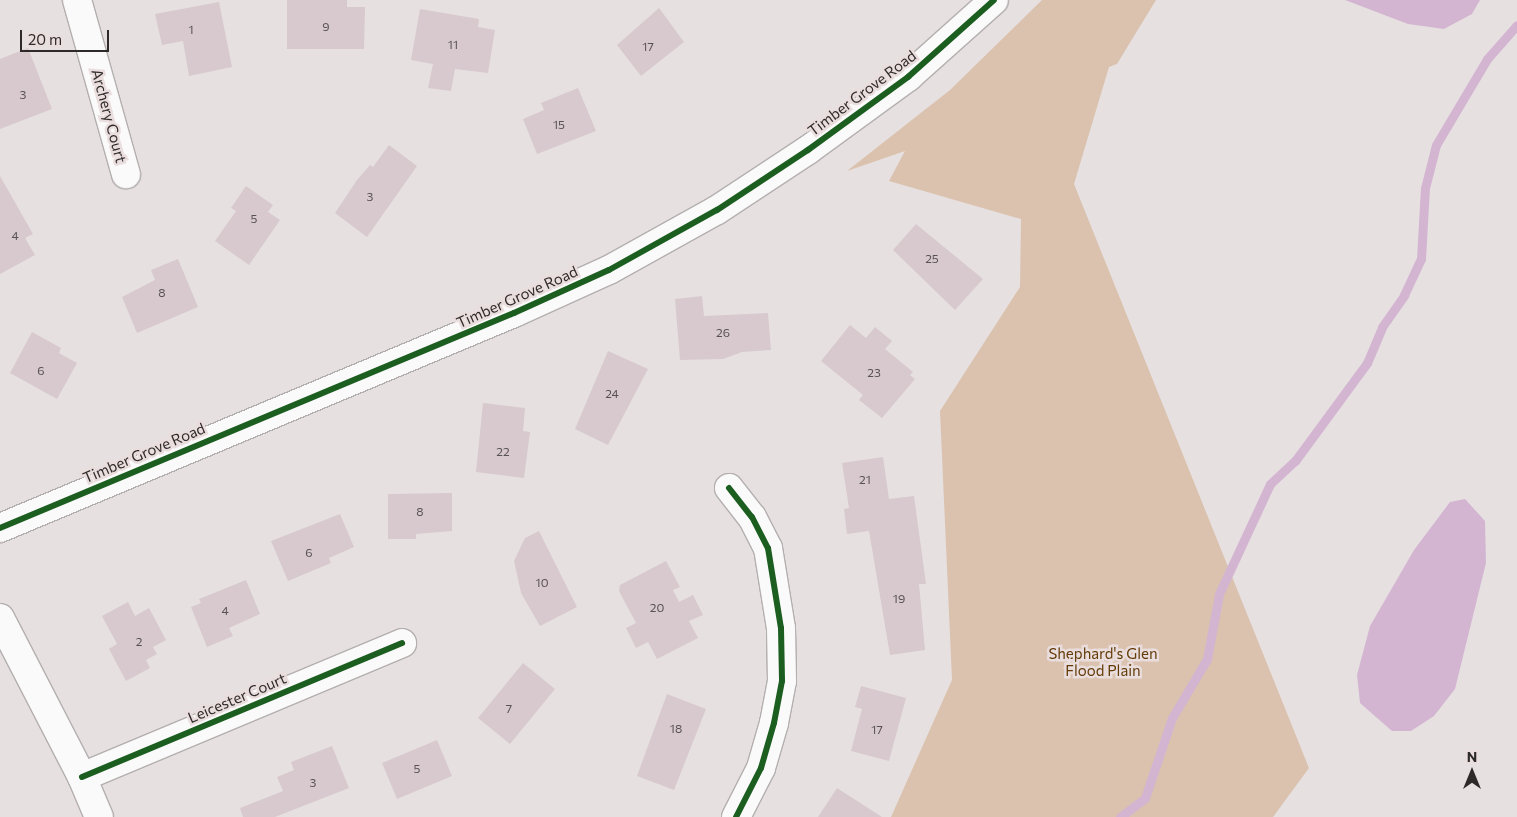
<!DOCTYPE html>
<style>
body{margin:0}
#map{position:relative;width:1517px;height:817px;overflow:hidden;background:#e7e0e0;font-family:Commissioner,sans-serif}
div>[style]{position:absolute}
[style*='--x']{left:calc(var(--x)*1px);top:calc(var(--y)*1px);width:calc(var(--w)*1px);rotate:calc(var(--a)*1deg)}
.green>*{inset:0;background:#dac2ae}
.water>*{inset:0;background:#d3b5d2}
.stream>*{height:9px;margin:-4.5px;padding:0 4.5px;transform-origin:4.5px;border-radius:4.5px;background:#d3b5d2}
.building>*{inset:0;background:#d7c9ce}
.roads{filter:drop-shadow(1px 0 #b4afaf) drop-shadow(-1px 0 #b4afaf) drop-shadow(0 1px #b4afaf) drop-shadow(0 -1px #b4afaf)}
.street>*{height:28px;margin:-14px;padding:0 14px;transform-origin:14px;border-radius:14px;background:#fbfafa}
.secondary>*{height:28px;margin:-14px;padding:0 14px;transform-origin:14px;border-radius:14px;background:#fbfafa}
.cycleway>*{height:6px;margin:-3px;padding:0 3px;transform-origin:3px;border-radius:3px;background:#1b5e20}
span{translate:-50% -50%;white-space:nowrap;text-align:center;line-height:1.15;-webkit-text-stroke:5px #eadddd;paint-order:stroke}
.number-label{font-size:12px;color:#595253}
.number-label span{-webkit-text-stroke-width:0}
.street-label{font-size:15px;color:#2f2a2a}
.park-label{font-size:15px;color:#623b06}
.north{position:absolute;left:1447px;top:747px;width:50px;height:50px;-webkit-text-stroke:4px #eadddd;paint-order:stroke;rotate:0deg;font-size:14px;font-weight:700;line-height:20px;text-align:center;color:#2f2a2a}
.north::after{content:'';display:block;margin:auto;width:18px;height:22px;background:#2f2a2a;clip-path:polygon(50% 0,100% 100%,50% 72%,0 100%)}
.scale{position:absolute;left:20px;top:30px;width:89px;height:22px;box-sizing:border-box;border:2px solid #2f2a2a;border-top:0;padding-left:6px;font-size:15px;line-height:18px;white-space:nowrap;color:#2f2a2a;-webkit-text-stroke:4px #eadddd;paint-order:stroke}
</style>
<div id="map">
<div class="green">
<div style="clip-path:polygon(1042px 0,1156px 0,1117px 64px,1109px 67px,1074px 184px,1309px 768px,1273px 817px,891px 817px,952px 680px,940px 411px,1020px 287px,1021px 219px,889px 181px,905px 151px,847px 171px,950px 90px)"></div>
</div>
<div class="water">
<div style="clip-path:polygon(1345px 0,1480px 0,1472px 14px,1444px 29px,1408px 24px)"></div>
<div style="clip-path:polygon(1465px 499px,1485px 521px,1486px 563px,1455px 689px,1434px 716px,1411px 731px,1392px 731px,1360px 703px,1357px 675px,1370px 626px,1414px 550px,1450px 502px)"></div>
</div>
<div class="stream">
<div style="--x:1120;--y:817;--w:31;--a:-37"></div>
<div style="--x:1145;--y:798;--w:84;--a:-71.4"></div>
<div style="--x:1172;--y:718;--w:69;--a:-59.3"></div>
<div style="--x:1207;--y:659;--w:66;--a:-79.5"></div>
<div style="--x:1219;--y:594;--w:121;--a:-65.1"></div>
<div style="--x:1270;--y:484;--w:34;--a:-43"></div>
<div style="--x:1295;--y:461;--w:122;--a:-53.7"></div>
<div style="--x:1367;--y:363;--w:39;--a:-67"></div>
<div style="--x:1382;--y:327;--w:39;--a:-55"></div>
<div style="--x:1404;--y:295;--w:40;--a:-65"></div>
<div style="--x:1421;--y:259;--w:71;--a:-86.8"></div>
<div style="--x:1425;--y:188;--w:44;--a:-75.7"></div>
<div style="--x:1436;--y:145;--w:100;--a:-59.3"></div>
<div style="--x:1487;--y:59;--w:45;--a:-48.6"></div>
</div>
<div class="building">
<div style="clip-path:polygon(287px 0,347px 0,347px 7px,365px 7px,364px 49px,287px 49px)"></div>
<div style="clip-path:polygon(219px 2px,232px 67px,189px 76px,183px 41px,162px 45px,155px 14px)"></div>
<div style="clip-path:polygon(659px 8px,684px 42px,641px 76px,617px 45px)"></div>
<div style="clip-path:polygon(420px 9px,479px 19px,478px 27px,495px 30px,488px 73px,455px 69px,451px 91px,428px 88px,433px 64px,411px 60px)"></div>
<div style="clip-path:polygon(28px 48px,52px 109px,0 129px,0 59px)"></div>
<div style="clip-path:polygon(578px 88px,596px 131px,537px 154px,523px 119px,544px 110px,541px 103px)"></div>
<div style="clip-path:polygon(389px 145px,417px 166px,367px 237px,335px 213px,357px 180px,370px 165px,373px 167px)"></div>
<div style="clip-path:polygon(0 176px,33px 234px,25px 238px,35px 255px,0 274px)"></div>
<div style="clip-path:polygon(246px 186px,273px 205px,268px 212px,280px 220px,249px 265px,215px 241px,236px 211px,231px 208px)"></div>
<div style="clip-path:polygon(916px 224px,983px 279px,955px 310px,893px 250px)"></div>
<div style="clip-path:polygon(178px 259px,198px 307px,137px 333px,122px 297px,155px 280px,151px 270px)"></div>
<div style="clip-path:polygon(702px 296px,704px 316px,768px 313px,771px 350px,742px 352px,723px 359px,680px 360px,675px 299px)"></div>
<div style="clip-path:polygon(850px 325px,866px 338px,875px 327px,892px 341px,885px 349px,913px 372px,910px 375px,915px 379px,882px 418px,859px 400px,863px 395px,821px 361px)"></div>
<div style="clip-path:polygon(32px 332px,61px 348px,59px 353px,77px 363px,57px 399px,10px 373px)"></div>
<div style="clip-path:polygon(608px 351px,648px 369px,608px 445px,575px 429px)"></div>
<div style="clip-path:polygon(483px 403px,525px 408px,523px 431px,530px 432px,524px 478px,476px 472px)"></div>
<div style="clip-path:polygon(883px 457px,889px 499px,914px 496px,926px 584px,919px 584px,925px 650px,890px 655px,869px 531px,847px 534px,844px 509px,849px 508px,842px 463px)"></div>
<div style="clip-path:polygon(452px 493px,452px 531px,416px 534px,416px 539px,388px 539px,388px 494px)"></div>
<div style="clip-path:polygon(340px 514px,354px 547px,329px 558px,331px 563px,288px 581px,271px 541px)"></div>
<div style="clip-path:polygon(539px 531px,577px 607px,540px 626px,521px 593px,514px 561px,525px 538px)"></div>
<div style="clip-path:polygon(666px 561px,680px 587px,673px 590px,679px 602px,693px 595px,703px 615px,689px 621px,698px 638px,657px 659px,648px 642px,636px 648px,626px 628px,636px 623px,619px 591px,620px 585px)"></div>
<div style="clip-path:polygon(246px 580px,260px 614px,229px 628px,233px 636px,207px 647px,191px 607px,201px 603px,199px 599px)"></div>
<div style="clip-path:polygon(128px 602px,135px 616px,149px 608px,166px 640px,153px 647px,157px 654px,146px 660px,150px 668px,126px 681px,109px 649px,117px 644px,102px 616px)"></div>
<div style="clip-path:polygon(523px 663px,555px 689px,510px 744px,478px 718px)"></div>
<div style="clip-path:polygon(861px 686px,906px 698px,889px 761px,851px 751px,862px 709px,855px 707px)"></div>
<div style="clip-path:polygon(667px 694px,706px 709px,674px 790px,637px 776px)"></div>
<div style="clip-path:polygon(437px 740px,452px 776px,397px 799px,382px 763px)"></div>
<div style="clip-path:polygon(332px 746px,349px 788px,275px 817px,243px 817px,240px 808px,283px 791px,277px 777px,294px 770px,291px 762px)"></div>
<div style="clip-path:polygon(837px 788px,882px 817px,818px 817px)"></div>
</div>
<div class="roads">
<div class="street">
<div style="--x:77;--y:0;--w:181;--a:74.3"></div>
<div style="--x:729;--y:488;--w:37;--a:52"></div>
<div style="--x:752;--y:517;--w:35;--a:63"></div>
<div style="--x:768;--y:548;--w:81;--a:80.8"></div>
<div style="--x:781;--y:628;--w:53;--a:88.9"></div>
<div style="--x:782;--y:681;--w:43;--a:100.8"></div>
<div style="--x:774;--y:723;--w:47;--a:106.1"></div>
<div style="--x:761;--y:768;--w:55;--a:117"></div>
<div style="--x:82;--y:777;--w:347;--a:-22.7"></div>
</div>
<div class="secondary">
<div style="--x:0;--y:528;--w:557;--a:-22.7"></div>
<div style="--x:514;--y:313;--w:104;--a:-24.4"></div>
<div style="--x:609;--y:270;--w:124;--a:-29.1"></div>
<div style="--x:717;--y:210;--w:109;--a:-33.4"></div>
<div style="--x:808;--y:150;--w:124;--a:-36.1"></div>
<div style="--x:908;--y:77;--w:115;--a:-41.8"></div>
<div style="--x:0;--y:618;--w:179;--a:62.7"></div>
<div style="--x:82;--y:777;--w:43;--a:67"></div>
</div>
</div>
<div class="cycleway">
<div style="--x:729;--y:488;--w:37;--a:52"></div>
<div style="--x:752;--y:517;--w:35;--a:63"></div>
<div style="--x:768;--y:548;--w:81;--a:80.8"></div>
<div style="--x:781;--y:628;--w:53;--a:88.9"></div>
<div style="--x:782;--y:681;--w:43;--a:100.8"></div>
<div style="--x:774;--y:723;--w:47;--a:106.1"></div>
<div style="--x:761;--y:768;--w:55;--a:117"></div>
<div style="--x:0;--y:528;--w:557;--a:-22.7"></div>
<div style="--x:514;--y:313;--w:104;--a:-24.4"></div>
<div style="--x:609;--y:270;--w:124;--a:-29.1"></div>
<div style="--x:717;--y:210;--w:109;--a:-33.4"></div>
<div style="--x:808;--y:150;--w:124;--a:-36.1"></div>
<div style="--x:908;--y:77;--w:115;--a:-41.8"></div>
<div style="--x:82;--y:777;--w:347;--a:-22.7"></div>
</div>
<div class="number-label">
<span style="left:326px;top:27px">9</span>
<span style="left:191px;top:30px">1</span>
<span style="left:453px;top:45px">11</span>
<span style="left:648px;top:47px">17</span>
<span style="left:23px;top:95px">3</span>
<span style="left:559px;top:125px">15</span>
<span style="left:370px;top:197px">3</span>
<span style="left:254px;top:219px">5</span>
<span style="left:15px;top:236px">4</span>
<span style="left:932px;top:259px">25</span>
<span style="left:162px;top:293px">8</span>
<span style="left:723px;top:333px">26</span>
<span style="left:41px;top:371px">6</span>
<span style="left:874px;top:373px">23</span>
<span style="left:612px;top:394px">24</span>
<span style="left:503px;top:452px">22</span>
<span style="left:865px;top:480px">21</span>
<span style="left:420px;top:512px">8</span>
<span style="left:309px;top:553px">6</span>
<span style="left:542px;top:583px">10</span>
<span style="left:899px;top:599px">19</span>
<span style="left:657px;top:608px">20</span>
<span style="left:225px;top:611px">4</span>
<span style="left:139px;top:642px">2</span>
<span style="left:509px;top:709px">7</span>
<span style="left:676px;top:729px">18</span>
<span style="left:877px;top:730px">17</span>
<span style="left:417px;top:769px">5</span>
<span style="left:313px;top:783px">3</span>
</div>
<div class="street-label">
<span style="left:862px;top:93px;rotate:-37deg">Timber Grove Road</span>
<span style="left:109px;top:116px;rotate:75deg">Archery Court</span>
<span style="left:517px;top:297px;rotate:-24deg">Timber Grove Road</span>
<span style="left:144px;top:453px;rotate:-23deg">Timber Grove Road</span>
<span style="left:237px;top:698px;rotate:-23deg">Leicester Court</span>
</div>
<div class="park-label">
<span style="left:1103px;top:662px">Shephard's Glen<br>Flood Plain</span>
</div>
<div class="north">N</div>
<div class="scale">20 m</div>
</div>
